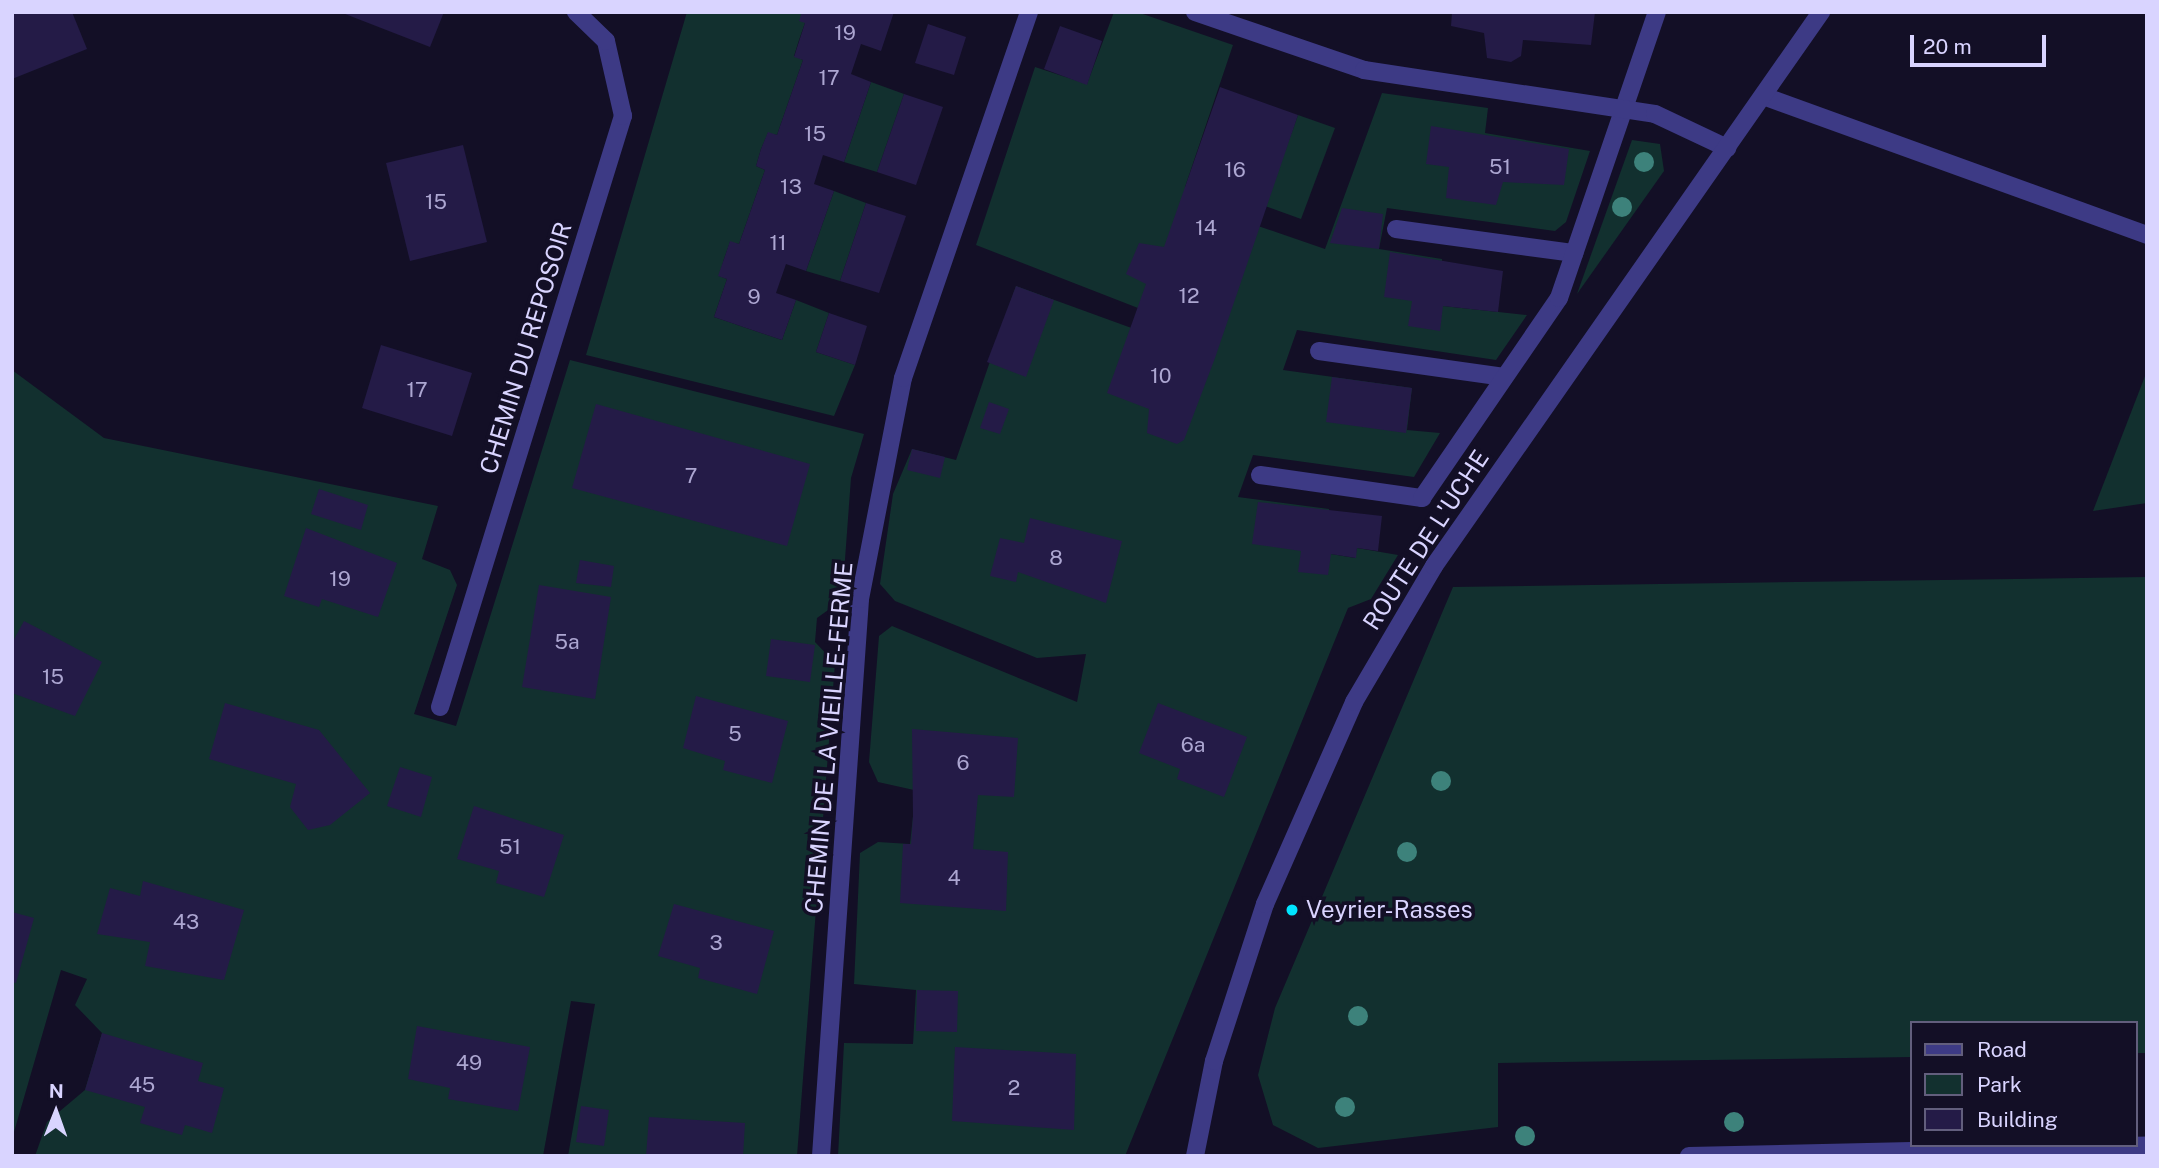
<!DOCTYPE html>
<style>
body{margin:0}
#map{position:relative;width:2159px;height:1168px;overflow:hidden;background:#130f26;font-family:"Public Sans",sans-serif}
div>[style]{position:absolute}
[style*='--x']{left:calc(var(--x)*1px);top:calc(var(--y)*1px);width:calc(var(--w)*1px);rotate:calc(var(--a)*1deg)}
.green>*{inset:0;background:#12302f}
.building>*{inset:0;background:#241b47}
.service>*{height:18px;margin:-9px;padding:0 9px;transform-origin:9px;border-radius:9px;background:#3d3a85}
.minor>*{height:18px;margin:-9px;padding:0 9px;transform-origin:9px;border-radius:9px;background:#3d3a85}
.tertiary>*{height:18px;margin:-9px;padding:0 9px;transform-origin:9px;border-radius:9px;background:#3d3a85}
.trees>*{width:20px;height:20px;margin:-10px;border-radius:50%;background:#3d827b}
.dots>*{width:19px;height:19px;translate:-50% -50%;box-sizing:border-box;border:4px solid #130f26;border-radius:50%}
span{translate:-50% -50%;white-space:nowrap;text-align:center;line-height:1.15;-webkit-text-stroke:7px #130f26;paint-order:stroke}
.number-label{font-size:21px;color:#aca6d1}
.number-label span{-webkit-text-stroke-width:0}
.street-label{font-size:24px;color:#d9d4ff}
.poi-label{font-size:24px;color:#d9d4ff}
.left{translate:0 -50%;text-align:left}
.frame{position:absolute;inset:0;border:14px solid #d9d4ff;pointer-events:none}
.legend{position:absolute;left:1910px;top:1021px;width:228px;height:126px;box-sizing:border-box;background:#130f26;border:2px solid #625e7d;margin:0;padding:9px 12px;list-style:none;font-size:21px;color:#d9d4ff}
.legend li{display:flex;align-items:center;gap:14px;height:35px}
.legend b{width:35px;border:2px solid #625e7d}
.north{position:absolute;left:21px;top:1077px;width:70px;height:70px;-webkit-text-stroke:5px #130f26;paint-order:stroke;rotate:1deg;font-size:19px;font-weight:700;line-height:28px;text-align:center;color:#d9d4ff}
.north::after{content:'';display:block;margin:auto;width:24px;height:32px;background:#d9d4ff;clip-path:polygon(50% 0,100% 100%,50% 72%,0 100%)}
.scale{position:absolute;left:1910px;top:35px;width:136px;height:32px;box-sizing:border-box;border:4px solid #d9d4ff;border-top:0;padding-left:9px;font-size:21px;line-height:24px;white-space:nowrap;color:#d9d4ff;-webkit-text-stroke:5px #130f26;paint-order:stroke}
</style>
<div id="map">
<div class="green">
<div style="clip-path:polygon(687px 12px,819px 12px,805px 23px,799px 40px,794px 56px,803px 60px,777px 135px,768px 133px,761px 149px,756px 166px,765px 170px,739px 244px,730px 242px,724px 259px,719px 276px,727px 279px,714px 317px,782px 340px,796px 300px,829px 313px,816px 352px,855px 365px,834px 416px,586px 355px)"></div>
<div style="clip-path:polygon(1114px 12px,1137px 12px,1233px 45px,1185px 187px,1258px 226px,1325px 249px,1382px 93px,1488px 108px,1485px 133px,1590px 151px,1566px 222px,1555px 231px,1387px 208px,1379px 249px,1442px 259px,1443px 306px,1527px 315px,1496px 360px,1297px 330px,1283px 370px,1412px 388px,1407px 430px,1440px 433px,1414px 477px,1253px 455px,1238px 497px,1329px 509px,1331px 554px,1355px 558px,1357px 548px,1398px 555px,1371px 599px,1348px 608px,1125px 1156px,838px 1156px,844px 1043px,913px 1044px,916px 990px,854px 984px,860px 853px,878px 842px,910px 844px,913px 816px,914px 790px,878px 782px,869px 762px,879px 636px,892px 626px,1077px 702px,1086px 654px,1037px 658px,895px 601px,880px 584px,893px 494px,912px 449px,956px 460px,1016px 286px,1214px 358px,1138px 308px,976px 245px,1035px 67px,1087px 84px)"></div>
<div style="clip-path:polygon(871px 82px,904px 94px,877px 172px,844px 162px)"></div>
<div style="clip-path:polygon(1298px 115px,1335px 128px,1301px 219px,1265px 206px)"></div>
<div style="clip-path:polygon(1632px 140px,1660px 144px,1664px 171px,1577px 294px)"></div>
<div style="clip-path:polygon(834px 191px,866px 203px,840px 281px,806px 271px)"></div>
<div style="clip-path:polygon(570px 360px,864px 434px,851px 478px,842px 600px,817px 618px,815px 642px,835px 663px,797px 1156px,568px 1156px,595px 1004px,571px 1001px,543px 1156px,35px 1156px,47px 1122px,85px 1090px,102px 1033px,75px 1005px,87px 979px,61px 970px,12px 1139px,12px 370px,104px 438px,438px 506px,422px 559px,450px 570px,457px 585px,414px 714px,456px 726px)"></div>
<div style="clip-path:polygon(2147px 371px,2147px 503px,2093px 511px)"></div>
<div style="clip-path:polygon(2147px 577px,2147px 1053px,2136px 1053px,2136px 1023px,1912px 1023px,1912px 1057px,1498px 1063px,1498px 1127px,1318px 1148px,1273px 1125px,1258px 1075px,1275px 1008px,1453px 587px)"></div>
</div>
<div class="building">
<div style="clip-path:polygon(12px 12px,72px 12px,87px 49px,12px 79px)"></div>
<div style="clip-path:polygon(340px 12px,444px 12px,430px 47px)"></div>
<div style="clip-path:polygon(802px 12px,894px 12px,881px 51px,861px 44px,851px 74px,871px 82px,844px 162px,823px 155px,814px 184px,834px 191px,806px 271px,786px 264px,776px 293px,796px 300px,782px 340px,714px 317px,727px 279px,718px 276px,724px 259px,730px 241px,739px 244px,765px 170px,756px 166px,761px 149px,768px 132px,777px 135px,803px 60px,794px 57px,805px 23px,799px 21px)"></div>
<div style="clip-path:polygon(1452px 12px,1595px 12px,1591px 45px,1523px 40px,1521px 56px,1511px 62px,1487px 58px,1484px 33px,1451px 26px)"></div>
<div style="clip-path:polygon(928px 24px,966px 37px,954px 75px,915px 63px)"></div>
<div style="clip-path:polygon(1060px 26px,1102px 41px,1087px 85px,1044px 69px)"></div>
<div style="clip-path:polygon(1220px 87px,1298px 115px,1215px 358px,1184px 440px,1177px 444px,1147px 433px,1149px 409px,1107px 393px,1146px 284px,1126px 274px,1139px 243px,1164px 247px)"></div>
<div style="clip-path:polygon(904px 94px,943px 107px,916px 185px,877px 172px)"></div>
<div style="clip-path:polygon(1431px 126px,1569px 149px,1564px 185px,1503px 182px,1496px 205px,1446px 198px,1449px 167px,1426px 164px)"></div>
<div style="clip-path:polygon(463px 145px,487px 242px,410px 261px,386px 163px)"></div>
<div style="clip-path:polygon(866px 203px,906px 216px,879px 293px,840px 281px)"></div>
<div style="clip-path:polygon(1342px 208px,1383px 214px,1379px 249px,1330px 243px)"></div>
<div style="clip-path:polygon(1390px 252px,1503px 271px,1498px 312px,1443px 306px,1440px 331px,1408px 326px,1412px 301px,1384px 297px)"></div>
<div style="clip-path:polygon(1016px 286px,1054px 300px,1026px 377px,987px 362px)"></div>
<div style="clip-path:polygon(829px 313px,867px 326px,855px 365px,816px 352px)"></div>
<div style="clip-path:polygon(381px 345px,472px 373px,452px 436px,362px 408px)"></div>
<div style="clip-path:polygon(1332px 377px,1412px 388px,1406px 433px,1326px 422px)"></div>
<div style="clip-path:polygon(989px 402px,1009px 409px,1000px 434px,980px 428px)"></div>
<div style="clip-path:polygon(596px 404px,810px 464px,787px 546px,572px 488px)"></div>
<div style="clip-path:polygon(912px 449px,945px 457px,940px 478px,907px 470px)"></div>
<div style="clip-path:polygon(319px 489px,368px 505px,361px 530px,311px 514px)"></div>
<div style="clip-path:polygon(1258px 502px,1382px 516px,1378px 551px,1357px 548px,1356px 558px,1331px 554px,1328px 575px,1298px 572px,1301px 551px,1252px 544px)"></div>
<div style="clip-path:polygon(1030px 518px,1122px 541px,1106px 603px,1018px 572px,1016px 582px,990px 576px,1000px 538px,1024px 543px)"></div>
<div style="clip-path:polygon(306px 528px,397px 563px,378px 617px,322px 599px,319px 607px,284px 596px)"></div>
<div style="clip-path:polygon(580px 560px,614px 566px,611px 587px,576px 583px)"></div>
<div style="clip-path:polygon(539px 585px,611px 597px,595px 699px,522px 687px)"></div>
<div style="clip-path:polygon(24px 621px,102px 662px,75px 716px,12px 693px,12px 643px)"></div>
<div style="clip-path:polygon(771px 639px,815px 645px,810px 682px,766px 676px)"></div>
<div style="clip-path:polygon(696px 696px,788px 721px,772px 783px,723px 770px,725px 761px,683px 748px)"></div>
<div style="clip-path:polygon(225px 703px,319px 730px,370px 793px,330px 825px,308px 830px,290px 807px,296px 784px,209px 759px)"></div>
<div style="clip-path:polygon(1158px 703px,1247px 737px,1224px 797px,1177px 779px,1180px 769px,1139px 753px)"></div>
<div style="clip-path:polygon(912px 729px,1018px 738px,1014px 797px,978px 795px,973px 849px,1008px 852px,1006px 911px,900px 903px,903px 844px,911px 844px,913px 816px)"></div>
<div style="clip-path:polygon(400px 767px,432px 777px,421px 817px,387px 806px)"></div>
<div style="clip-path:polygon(474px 806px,564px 835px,544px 897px,496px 883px,499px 871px,457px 859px)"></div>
<div style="clip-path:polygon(143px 881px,244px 910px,224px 980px,145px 966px,150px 942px,97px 934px,110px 888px,140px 896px)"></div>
<div style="clip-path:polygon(674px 904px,774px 931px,757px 994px,698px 978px,700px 968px,658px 956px)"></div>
<div style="clip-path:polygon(12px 912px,34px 918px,16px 983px,12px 982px)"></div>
<div style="clip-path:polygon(917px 990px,958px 991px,957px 1032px,916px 1031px)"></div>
<div style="clip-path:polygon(417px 1026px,530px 1047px,518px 1111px,448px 1099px,450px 1088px,408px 1079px)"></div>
<div style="clip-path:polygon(102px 1033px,203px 1063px,198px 1081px,224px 1088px,212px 1133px,185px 1125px,182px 1135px,140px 1123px,145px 1107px,85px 1090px)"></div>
<div style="clip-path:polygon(955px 1047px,1076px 1054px,1074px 1130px,952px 1121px)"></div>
<div style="clip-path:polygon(581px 1106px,609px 1110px,604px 1146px,576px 1142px)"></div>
<div style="clip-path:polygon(649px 1117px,745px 1123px,743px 1156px,646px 1156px)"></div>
</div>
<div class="service">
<div style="--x:1766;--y:97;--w:405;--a:19.9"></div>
<div style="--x:1396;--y:229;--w:180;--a:7.7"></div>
<div style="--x:1319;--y:351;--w:187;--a:8"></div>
<div style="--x:1260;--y:475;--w:164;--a:8.1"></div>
<div style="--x:1422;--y:498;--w:242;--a:-55.6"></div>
<div style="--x:1559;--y:298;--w:302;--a:-71.1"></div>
</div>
<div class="minor">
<div style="--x:1195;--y:12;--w:179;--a:18.9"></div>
<div style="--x:1364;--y:70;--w:294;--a:8.6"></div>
<div style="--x:1655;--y:114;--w:80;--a:25.3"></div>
<div style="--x:440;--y:707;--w:619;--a:-72.8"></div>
<div style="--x:623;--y:116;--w:77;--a:-102.8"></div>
<div style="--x:606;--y:41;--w:42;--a:-136"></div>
<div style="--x:821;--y:1156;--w:558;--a:-85.99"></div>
<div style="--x:860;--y:599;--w:225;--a:-79"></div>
<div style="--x:903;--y:378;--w:387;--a:-71"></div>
<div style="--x:1689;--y:1156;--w:458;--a:-1.3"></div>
</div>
<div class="tertiary">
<div style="--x:1195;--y:1156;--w:97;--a:-78.7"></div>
<div style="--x:1214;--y:1061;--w:165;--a:-72"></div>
<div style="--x:1265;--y:904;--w:221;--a:-66.2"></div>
<div style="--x:1354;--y:702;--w:158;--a:-59.5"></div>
<div style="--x:1434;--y:566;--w:676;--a:-55.06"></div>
</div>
<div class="trees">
<div style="left:1644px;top:162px"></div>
<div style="left:1622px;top:207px"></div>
<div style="left:1441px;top:781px"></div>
<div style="left:1407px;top:852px"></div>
<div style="left:1358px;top:1016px"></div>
<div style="left:1345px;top:1107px"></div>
<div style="left:1734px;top:1122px"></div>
<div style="left:1525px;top:1136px"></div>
</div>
<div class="dots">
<div style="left:1292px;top:910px;background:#00e5ff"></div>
</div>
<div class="number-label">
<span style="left:845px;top:33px">19</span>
<span style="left:829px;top:78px">17</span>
<span style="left:815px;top:134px">15</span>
<span style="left:1500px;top:167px">51</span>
<span style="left:1235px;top:170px">16</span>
<span style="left:791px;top:187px">13</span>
<span style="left:436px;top:202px">15</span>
<span style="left:1206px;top:228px">14</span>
<span style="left:778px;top:243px">11</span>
<span style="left:1189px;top:296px">12</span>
<span style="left:754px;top:297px">9</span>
<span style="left:1161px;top:376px">10</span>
<span style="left:417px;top:390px">17</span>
<span style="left:691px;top:476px">7</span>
<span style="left:1056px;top:558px">8</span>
<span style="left:340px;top:579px">19</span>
<span style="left:567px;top:642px">5a</span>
<span style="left:53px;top:677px">15</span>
<span style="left:735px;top:734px">5</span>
<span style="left:1193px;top:745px">6a</span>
<span style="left:963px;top:763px">6</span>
<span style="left:510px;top:847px">51</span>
<span style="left:954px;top:878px">4</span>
<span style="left:186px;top:922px">43</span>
<span style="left:716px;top:943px">3</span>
<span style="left:469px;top:1063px">49</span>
<span style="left:142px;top:1085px">45</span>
<span style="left:1014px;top:1088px">2</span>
</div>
<div class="street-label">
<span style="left:526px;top:348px;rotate:-73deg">CHEMIN DU REPOSOIR</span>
<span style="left:1426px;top:540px;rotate:-57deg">ROUTE DE L'UCHE</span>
<span style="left:829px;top:738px;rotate:-85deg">CHEMIN DE LA VIEILLE-FERME</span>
</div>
<div class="poi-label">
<span class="left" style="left:1306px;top:910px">Veyrier-Rasses</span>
</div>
<div class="frame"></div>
<ul class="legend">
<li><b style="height:9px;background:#3d3a85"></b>Road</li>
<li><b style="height:19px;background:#12302f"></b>Park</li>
<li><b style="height:19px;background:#241b47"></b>Building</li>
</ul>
<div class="north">N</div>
<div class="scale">20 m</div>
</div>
